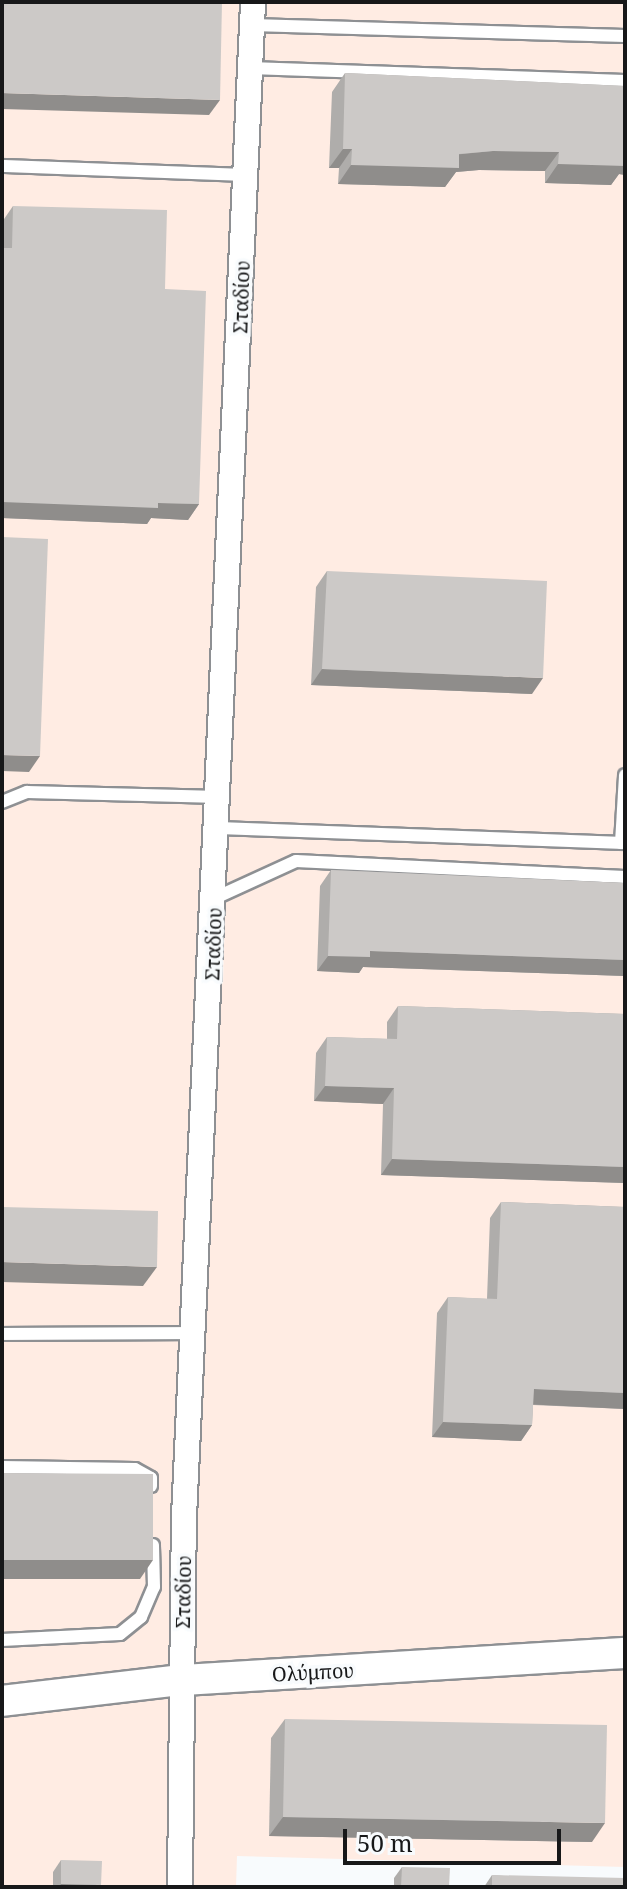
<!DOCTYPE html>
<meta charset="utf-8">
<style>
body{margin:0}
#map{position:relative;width:627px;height:1889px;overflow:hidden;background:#f8fbfd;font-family:"Noto Serif",serif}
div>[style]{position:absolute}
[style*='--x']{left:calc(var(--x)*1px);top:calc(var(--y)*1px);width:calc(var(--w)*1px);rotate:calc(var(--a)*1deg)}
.industrial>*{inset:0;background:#ffece3}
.roads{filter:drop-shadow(2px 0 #8e9093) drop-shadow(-2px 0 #8e9093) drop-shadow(0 2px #8e9093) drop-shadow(0 -2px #8e9093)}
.service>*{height:12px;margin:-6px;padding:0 6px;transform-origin:6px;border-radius:6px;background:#fff}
.minor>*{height:24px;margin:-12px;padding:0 12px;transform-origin:12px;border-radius:12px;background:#fff}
.tertiary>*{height:30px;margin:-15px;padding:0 15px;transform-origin:15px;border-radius:15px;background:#fff}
.wall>*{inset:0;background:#afadab}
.shaded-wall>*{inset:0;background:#8f8d8b}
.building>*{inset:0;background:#ccc9c7}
span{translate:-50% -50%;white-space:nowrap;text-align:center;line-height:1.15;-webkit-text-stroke:7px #f8fbfd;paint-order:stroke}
.street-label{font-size:20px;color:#171819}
.frame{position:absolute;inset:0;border:4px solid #171819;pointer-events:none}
.scale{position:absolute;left:343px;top:1829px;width:218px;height:36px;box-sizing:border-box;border:4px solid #171819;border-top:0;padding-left:10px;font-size:24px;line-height:28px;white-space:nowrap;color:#171819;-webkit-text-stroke:6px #f8fbfd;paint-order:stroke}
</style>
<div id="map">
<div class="industrial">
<div style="clip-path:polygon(2px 2px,625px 2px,625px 1867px,237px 1856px,236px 1887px,2px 1887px)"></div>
</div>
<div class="roads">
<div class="service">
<div style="--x:252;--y:25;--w:373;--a:1.7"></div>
<div style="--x:250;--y:68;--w:375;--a:2"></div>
<div style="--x:2;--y:166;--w:244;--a:2.1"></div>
<div style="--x:2;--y:802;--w:27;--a:-22"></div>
<div style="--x:27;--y:792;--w:193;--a:1.5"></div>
<div style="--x:218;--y:828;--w:407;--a:2.1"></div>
<div style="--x:621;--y:843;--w:68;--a:-86.6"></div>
<div style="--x:215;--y:898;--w:89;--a:-24.6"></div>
<div style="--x:296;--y:861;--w:329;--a:2.8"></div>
<div style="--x:2;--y:1334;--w:193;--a:-0.3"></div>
<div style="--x:2;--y:1467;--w:133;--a:0.9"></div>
<div style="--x:135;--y:1469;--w:18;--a:29"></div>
<div style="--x:151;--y:1478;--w:8;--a:90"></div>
<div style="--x:2;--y:1640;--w:118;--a:-2.9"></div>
<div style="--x:120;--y:1634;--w:27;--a:-39"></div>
<div style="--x:141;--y:1617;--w:33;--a:-67"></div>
<div style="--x:154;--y:1587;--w:42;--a:-91.4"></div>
</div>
<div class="minor">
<div style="--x:180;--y:1887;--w:370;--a:-89.4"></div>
<div style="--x:184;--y:1517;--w:1517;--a:-87.39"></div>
</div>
<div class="tertiary">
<div style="--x:2;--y:1701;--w:181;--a:-6.7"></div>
<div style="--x:182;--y:1680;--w:444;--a:-3.5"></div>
</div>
</div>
<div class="wall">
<div style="clip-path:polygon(345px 73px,625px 86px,625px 175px,619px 174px,611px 185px,545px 183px,545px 171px,479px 170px,456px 172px,445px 187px,338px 184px,339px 168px,329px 168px,332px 92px)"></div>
<div style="clip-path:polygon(13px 206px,165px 289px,199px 504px,188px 520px,151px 518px,147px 524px,2px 518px,2px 222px)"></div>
<div style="clip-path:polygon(327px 571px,532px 694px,311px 685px,316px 587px)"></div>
<div style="clip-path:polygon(331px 870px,625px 883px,625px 976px,363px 967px,359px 973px,317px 971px,320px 886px)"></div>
<div style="clip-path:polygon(398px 1006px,625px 1014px,625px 1183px,381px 1175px,383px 1104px,314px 1101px,316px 1053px,327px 1037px,387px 1039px,387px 1022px)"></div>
<div style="clip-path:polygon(501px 1202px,625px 1207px,625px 1409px,533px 1405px,532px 1425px,521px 1441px,432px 1437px,437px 1313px,448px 1297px,487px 1299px,490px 1218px)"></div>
<div style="clip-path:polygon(285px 1719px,592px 1842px,269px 1836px,271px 1738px)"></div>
<div style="clip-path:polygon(61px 1860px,100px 1887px,53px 1887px,53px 1872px)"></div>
<div style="clip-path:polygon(402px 1867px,449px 1887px,394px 1887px,394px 1878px)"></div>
<div style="clip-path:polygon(492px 1875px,625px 1887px,484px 1887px)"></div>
</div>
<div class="shaded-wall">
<div style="clip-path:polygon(2px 93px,220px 100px,209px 115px,2px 109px)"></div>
<div style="clip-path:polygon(343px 149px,352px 149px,339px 168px,329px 168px)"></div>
<div style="clip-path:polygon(493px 151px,559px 152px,545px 171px,479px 170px,456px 172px,445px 187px,338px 184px,351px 165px)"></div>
<div style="clip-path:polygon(625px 155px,625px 175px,619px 174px,611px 185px,545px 183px,558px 164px)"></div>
<div style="clip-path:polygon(2px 502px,158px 503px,199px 504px,188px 520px,151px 518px,147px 524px,2px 518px)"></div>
<div style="clip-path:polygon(322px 669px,543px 678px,532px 694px,311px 685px)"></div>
<div style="clip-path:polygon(2px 755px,40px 756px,29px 772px,2px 771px)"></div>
<div style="clip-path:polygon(370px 951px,625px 960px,625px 976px,363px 967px,359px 973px,317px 971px,328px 956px)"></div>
<div style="clip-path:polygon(325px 1086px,394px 1088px,383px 1104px,314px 1101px)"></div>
<div style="clip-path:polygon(392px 1159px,625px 1167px,625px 1183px,381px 1175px)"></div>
<div style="clip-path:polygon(2px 1262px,157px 1267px,143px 1286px,2px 1282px)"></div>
<div style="clip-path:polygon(534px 1389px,625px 1393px,625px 1409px,523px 1404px)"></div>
<div style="clip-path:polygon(443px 1422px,532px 1425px,521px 1441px,432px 1437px)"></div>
<div style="clip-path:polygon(2px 1560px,153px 1560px,140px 1579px,2px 1579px)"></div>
<div style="clip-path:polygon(283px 1817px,605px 1823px,592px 1842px,269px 1836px)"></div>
<div style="clip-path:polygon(61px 1884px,101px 1885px,100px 1887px,59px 1887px)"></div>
</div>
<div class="building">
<div style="clip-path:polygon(2px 2px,222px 2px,220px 100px,2px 93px)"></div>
<div style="clip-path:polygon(345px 73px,625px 86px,625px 166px,558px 164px,559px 152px,493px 151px,459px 154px,459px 168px,351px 165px,352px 149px,343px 149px)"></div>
<div style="clip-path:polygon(13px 206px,167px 210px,165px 289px,206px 291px,199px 504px,158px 503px,158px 508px,2px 502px,2px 248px,12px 248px)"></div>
<div style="clip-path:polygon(2px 537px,48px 539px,40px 756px,2px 755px)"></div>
<div style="clip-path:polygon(327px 571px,547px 581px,543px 678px,322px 669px)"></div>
<div style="clip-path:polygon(331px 870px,625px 883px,625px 960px,370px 951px,370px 957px,328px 956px)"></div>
<div style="clip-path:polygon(398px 1006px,625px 1014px,625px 1167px,392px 1159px,394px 1088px,325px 1086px,327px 1037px,397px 1039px)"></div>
<div style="clip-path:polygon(501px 1202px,625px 1207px,625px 1393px,534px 1389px,532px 1425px,443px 1422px,448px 1297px,497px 1299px)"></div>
<div style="clip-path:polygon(2px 1207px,158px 1211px,157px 1267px,2px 1262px)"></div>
<div style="clip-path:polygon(2px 1473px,153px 1474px,153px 1560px,2px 1560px)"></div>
<div style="clip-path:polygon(285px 1719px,607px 1725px,605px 1823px,283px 1817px)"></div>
<div style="clip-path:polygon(61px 1860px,102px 1861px,101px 1885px,61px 1884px)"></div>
<div style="clip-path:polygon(402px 1867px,450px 1868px,449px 1887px,401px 1887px)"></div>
<div style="clip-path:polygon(492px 1875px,625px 1878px,625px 1887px,492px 1887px)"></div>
</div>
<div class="street-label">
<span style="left:241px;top:297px;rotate:-88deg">Σταδίου</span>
<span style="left:213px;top:944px;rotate:-88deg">Σταδίου</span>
<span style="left:183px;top:1592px;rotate:-89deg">Σταδίου</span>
<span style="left:313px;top:1672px;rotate:-3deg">Ολύμπου</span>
</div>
<div class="frame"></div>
<div class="scale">50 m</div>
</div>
